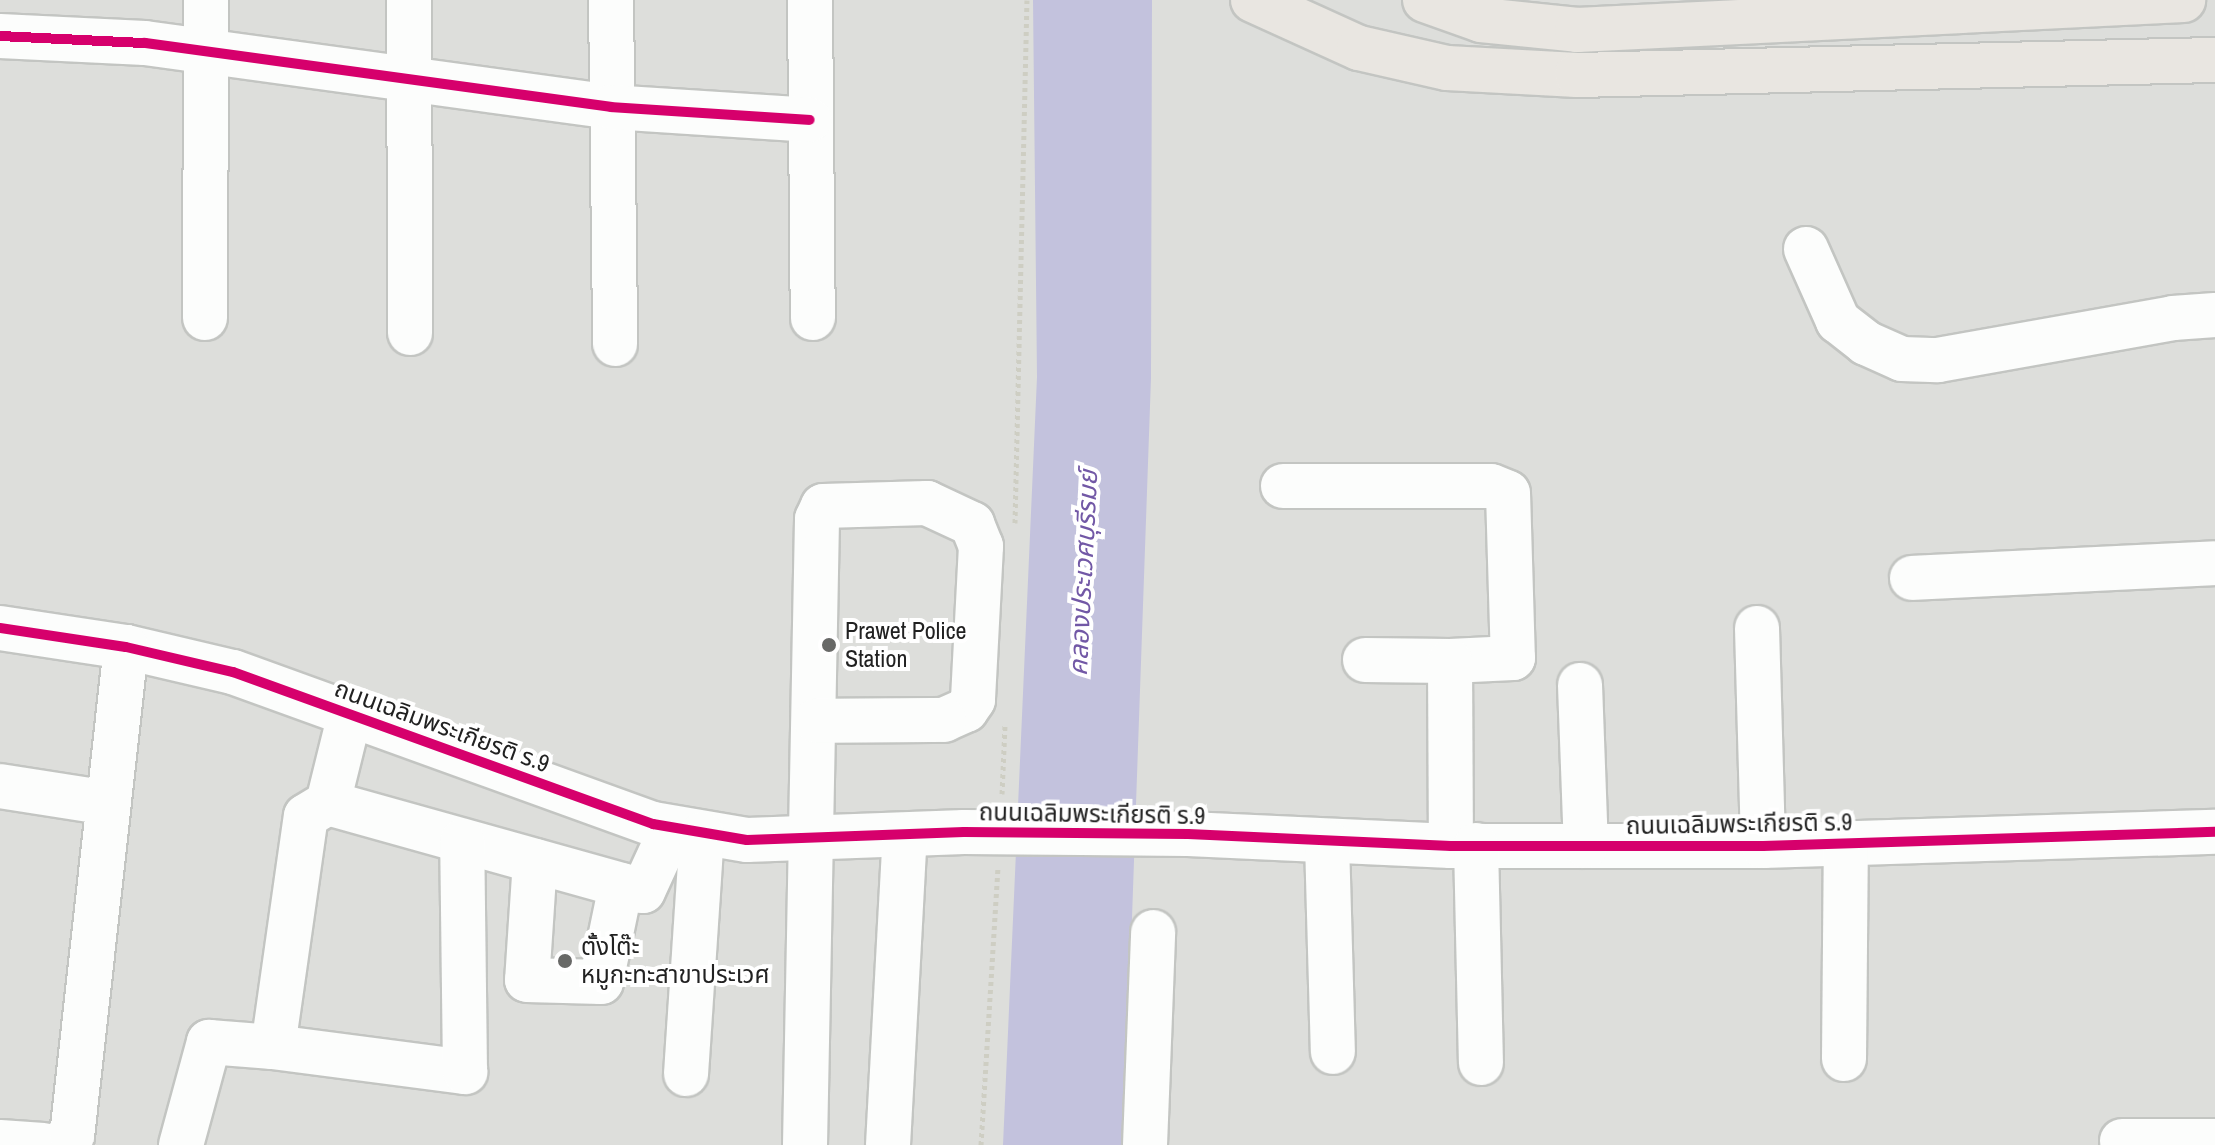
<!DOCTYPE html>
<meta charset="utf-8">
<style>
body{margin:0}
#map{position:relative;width:2215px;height:1145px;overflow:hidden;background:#ecefea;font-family:"Archivo Narrow","Noto Sans Thai",sans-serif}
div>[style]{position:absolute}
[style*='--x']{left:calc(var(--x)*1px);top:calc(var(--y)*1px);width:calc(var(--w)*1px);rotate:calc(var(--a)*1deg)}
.residential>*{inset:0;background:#dddedb}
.water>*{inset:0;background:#c3c2dd}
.path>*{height:5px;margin-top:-2.5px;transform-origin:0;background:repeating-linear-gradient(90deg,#cecec3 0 4px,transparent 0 8px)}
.roads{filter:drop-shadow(2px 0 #c3c5c2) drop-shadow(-2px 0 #c3c5c2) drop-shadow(0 2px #c3c5c2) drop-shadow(0 -2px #c3c5c2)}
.minor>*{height:44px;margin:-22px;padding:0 22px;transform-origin:22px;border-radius:22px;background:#fcfdfc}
.highway>*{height:44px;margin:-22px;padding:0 22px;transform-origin:22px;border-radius:22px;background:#e9e6e1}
.cycleway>*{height:10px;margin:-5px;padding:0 5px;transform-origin:5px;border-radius:5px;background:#d6006c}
.dots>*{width:22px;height:22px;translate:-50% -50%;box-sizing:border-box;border:4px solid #fff;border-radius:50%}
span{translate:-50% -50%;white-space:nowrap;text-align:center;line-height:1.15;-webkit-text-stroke:8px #fff;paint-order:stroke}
.poi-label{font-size:24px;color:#212121}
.left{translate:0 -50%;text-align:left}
.street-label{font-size:24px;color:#212121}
.water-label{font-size:26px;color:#7258a6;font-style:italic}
</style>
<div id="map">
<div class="residential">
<div style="clip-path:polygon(0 0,2215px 0,2215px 1145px,0 1145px)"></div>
</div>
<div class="water">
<div style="clip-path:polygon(1033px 0,1152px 0,1151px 378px,1124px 1145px,1003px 1145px,1037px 377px)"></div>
</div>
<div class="path">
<div style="--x:1015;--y:523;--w:523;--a:-88.69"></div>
<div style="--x:1002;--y:794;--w:69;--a:-87.5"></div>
<div style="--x:981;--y:1145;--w:278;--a:-86.5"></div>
</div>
<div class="roads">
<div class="minor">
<div style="--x:409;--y:0;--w:333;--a:89.8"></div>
<div style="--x:611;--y:0;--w:344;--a:89.3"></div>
<div style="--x:810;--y:0;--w:318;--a:89.5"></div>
<div style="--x:0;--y:36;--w:145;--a:2.8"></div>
<div style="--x:145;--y:43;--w:470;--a:7.8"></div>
<div style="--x:611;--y:107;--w:199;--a:3.7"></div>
<div style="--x:1806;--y:249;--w:79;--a:66"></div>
<div style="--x:1838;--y:321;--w:36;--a:38"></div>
<div style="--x:1866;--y:343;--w:39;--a:24"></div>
<div style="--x:1902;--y:359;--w:36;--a:2"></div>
<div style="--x:1938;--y:360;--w:239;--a:-10.1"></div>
<div style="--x:2173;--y:318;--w:42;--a:-4.1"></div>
<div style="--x:205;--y:318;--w:318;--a:-89.8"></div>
<div style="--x:1283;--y:486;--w:208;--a:0"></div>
<div style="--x:1491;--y:486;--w:18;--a:22"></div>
<div style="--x:1508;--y:493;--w:165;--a:88.3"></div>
<div style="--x:1513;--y:658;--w:63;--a:177.3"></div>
<div style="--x:1912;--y:578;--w:303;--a:-2.8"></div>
<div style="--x:0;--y:628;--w:127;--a:8.6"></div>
<div style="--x:126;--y:647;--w:110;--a:13.2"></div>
<div style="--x:233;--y:672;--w:447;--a:19.9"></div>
<div style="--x:653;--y:824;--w:95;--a:9.7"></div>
<div style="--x:747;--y:840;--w:217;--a:-2.1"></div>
<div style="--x:964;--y:832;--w:224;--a:0.5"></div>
<div style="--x:1188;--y:834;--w:263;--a:2.6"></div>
<div style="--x:1451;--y:846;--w:312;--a:0"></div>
<div style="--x:1763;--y:846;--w:452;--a:-1.8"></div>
<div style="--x:1757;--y:628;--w:218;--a:88.4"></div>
<div style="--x:1365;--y:660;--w:85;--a:0.7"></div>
<div style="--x:1450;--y:661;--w:185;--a:89.7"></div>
<div style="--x:1580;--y:685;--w:161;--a:87.9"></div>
<div style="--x:350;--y:714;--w:92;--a:103.9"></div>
<div style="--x:328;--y:803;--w:327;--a:15.6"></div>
<div style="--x:643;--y:891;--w:69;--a:-65.3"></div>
<div style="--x:0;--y:786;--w:109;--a:8.9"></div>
<div style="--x:1327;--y:842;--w:210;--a:88.4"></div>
<div style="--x:1476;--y:845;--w:218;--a:88.7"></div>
<div style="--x:535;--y:861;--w:119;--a:93.8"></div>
<div style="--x:527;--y:980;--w:74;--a:1.5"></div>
<div style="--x:601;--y:982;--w:99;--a:-78.3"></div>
<div style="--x:273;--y:1047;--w:194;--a:7.4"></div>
<div style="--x:465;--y:1072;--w:231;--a:-90.7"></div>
<div style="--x:1844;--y:1059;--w:215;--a:-89.5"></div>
<div style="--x:686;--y:1074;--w:240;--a:-86.2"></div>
<div style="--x:2122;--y:1141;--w:93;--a:0"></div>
<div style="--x:0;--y:1142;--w:43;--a:4"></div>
<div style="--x:57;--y:1145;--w:17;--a:-31"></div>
<div style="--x:72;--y:1136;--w:492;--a:-83.7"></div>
<div style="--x:181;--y:1145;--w:107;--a:-74.8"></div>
<div style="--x:209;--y:1042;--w:64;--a:4.5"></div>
<div style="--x:273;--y:1047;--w:233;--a:-81.9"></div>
<div style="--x:306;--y:816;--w:26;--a:-31"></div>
<div style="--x:805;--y:1145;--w:626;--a:-88.9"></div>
<div style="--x:817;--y:519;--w:14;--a:-65"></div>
<div style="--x:823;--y:506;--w:104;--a:-1.7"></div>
<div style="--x:927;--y:503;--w:50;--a:25"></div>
<div style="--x:972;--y:524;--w:24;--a:68"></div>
<div style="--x:981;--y:546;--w:154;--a:93"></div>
<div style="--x:973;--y:700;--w:12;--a:125"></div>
<div style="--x:966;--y:710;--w:24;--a:156"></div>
<div style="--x:944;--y:720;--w:128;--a:179.6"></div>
<div style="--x:888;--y:1145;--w:309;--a:-86.9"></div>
<div style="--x:1145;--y:1145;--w:213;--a:-87.8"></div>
</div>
<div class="highway">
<div style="--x:1253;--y:0;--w:116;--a:24.4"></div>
<div style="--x:1359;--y:48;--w:90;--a:12.8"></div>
<div style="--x:1447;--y:68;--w:130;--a:3.1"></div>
<div style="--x:1577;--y:75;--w:638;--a:-1.35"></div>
<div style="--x:1425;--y:0;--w:59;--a:19.7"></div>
<div style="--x:1481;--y:20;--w:97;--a:5.9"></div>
<div style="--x:1577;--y:30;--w:607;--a:-2.83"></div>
</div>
</div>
<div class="cycleway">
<div style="--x:0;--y:36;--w:145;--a:2.8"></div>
<div style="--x:145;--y:43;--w:470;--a:7.8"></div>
<div style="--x:611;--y:107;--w:199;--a:3.7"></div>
<div style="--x:0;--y:628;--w:127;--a:8.6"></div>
<div style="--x:126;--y:647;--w:110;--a:13.2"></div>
<div style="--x:233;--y:672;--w:447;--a:19.9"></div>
<div style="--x:653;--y:824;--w:95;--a:9.7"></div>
<div style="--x:747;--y:840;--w:217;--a:-2.1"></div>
<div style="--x:964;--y:832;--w:224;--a:0.5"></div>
<div style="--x:1188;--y:834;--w:263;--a:2.6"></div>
<div style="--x:1451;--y:846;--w:312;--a:0"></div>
<div style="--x:1763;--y:846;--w:452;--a:-1.8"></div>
</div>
<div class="dots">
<div style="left:829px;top:645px;background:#686967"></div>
<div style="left:565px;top:961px;background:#686967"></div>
</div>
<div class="poi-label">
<span class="left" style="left:845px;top:645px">Prawet Police<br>Station</span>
<span class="left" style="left:581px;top:961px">ตั้งโต๊ะ<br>หมูกะทะสาขาประเวศ</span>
</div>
<div class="street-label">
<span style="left:442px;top:726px;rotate:20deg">ถนนเฉลิมพระเกียรติ ร.9</span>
<span style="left:1092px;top:814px;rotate:1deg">ถนนเฉลิมพระเกียรติ ร.9</span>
<span style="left:1739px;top:824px;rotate:-1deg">ถนนเฉลิมพระเกียรติ ร.9</span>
</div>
<div class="water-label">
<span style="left:1083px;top:573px;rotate:-87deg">คลองประเวศบุรีรมย์</span>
</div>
</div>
